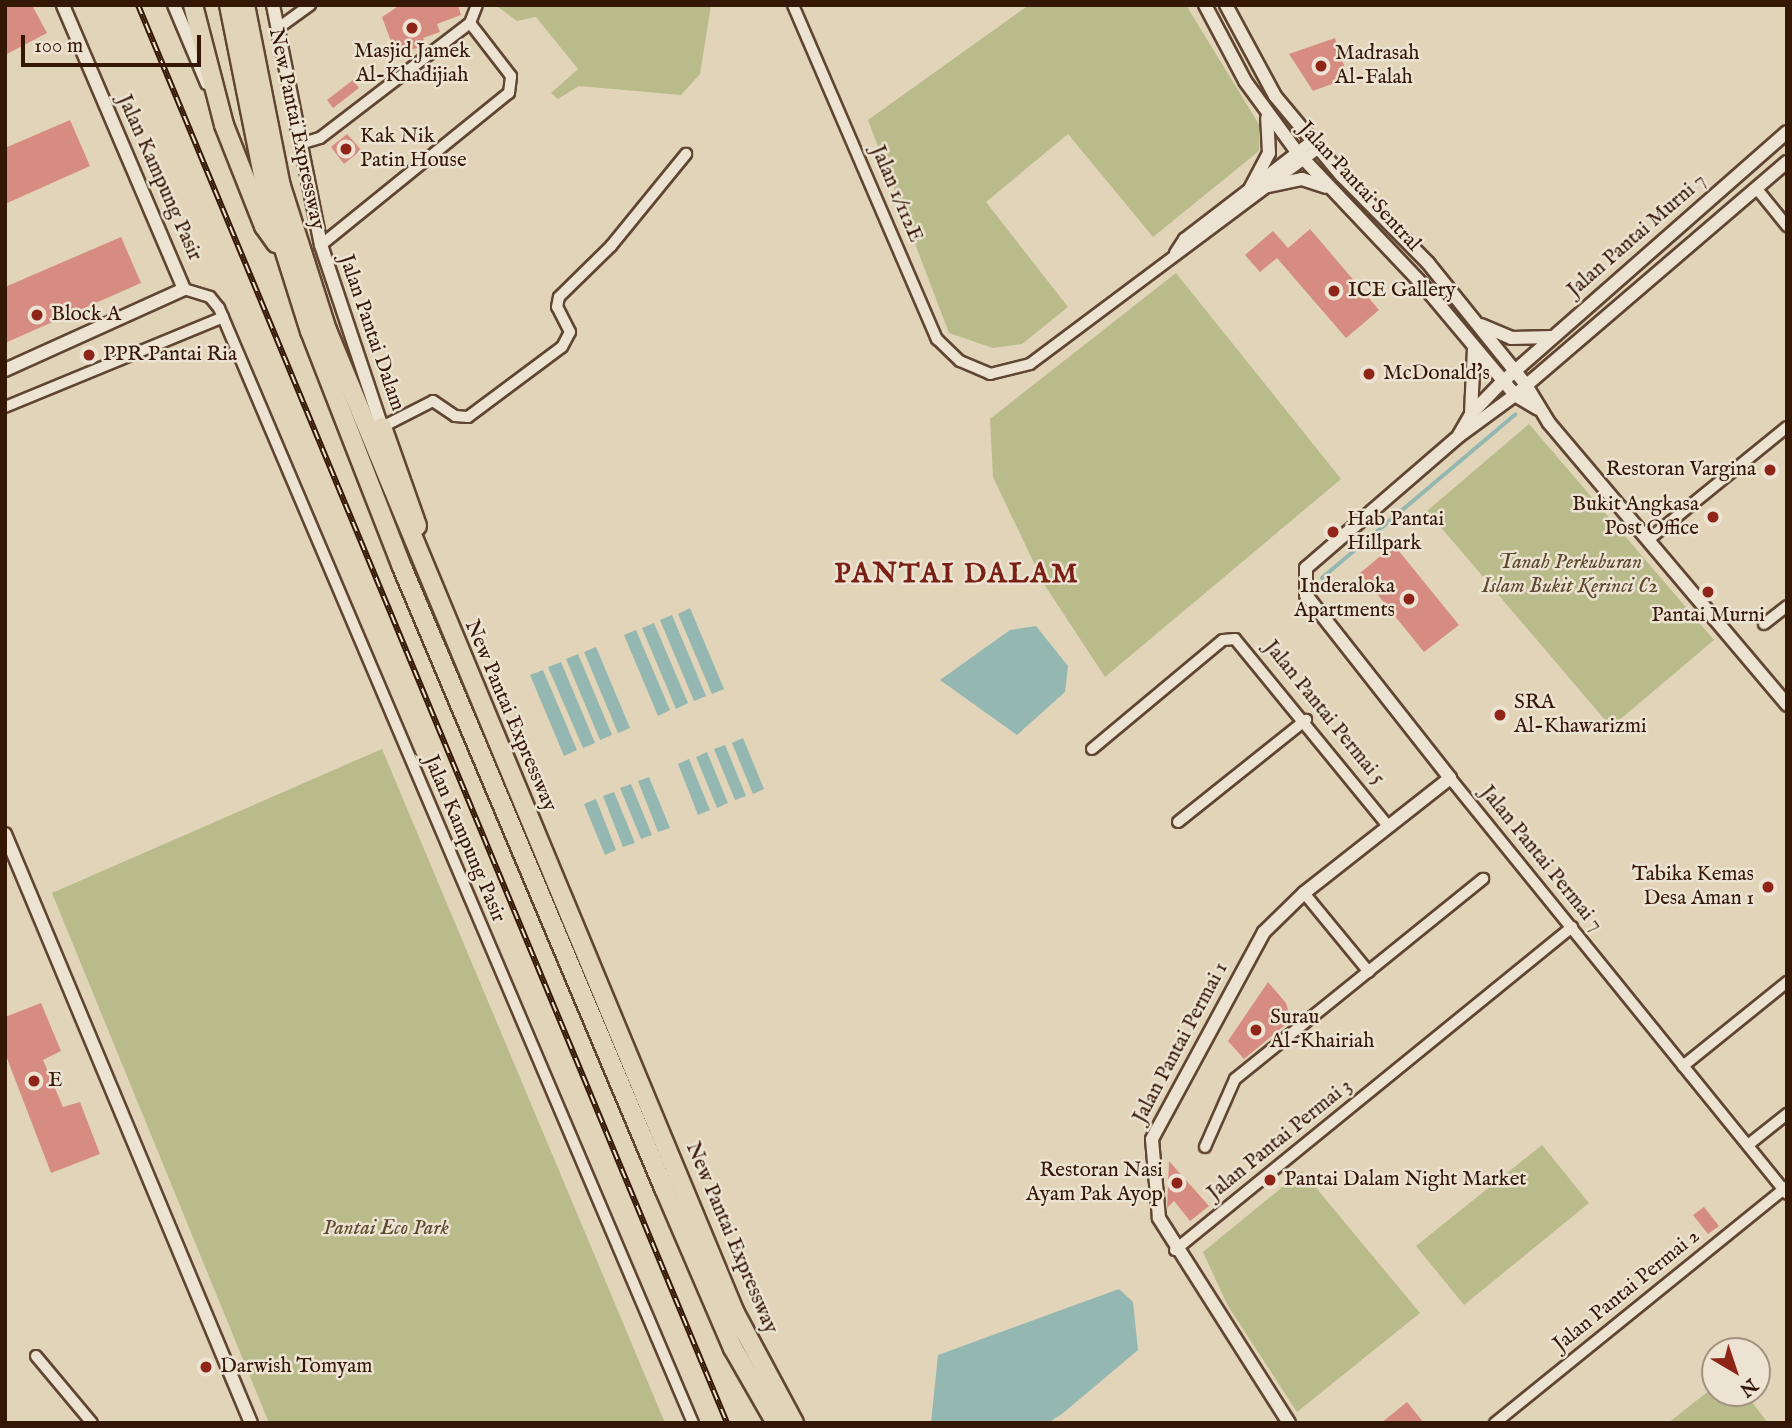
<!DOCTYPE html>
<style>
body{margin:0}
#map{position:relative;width:1792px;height:1428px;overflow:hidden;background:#e1d4b9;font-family:"IM FELL English",serif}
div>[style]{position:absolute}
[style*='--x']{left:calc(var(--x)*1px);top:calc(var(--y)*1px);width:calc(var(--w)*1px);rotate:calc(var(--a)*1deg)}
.green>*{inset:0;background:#b9bb8b}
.water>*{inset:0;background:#94b8b1}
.stream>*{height:3.5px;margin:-1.75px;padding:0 1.75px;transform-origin:1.75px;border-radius:1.75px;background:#94b8b1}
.building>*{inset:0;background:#d78c81}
.roads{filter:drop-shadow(2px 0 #604632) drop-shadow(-2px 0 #604632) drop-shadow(0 2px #604632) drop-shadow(0 -2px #604632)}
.minor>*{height:10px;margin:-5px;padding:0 5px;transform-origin:5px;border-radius:5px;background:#ece3d2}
.tertiary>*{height:12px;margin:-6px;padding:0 6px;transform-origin:6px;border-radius:6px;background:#ece3d2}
.secondary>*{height:12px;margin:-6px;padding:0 6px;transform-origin:6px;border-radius:6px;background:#ece3d2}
.motorway>*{height:18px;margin:-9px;padding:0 9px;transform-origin:9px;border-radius:9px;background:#e1d4b9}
.rail>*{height:6px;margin-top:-3px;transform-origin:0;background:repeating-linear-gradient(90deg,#ece3d2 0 10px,#351705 0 20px);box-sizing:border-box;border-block:2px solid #351705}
.dots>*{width:19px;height:19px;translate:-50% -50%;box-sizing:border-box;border:4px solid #ece3d2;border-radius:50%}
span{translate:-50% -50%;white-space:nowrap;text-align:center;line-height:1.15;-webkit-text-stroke:5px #ece3d2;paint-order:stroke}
.poi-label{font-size:21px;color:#351705}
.left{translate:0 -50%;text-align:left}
.right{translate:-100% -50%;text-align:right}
.street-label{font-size:21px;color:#351705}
.park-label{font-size:21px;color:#5d482d;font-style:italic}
.district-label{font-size:28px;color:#7a1f14;font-weight:700;letter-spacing:2px}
.frame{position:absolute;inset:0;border:7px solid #351705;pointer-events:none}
.north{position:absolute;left:1701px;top:1337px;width:70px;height:70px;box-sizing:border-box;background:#ece3d2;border:2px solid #a39180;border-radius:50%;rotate:141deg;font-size:19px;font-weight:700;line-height:28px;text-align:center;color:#351705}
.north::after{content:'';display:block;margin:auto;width:24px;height:32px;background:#8f2418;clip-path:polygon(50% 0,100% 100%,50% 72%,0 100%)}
.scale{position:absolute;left:21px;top:35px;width:180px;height:32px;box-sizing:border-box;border:4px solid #351705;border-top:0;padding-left:9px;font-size:21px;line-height:24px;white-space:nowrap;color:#351705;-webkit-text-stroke:5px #ece3d2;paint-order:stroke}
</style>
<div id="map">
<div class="green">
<div style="clip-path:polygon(711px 5px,700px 74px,681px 95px,579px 86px,558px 99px,551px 93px,578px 69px,536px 17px,517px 21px,497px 6px)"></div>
<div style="clip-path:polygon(1029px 5px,1186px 5px,1260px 126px,1259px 151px,1153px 237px,1068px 134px,986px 202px,1068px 307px,1022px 344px,993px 348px,949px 333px,868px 120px)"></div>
<div style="clip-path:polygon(1176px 273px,1341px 479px,1105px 677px,1044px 584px,993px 477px,990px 419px)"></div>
<div style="clip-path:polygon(1529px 424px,1714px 640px,1611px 727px,1427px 511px)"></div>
<div style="clip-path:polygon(382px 749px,665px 1423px,269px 1423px,52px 893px)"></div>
<div style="clip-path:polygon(1542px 1145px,1589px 1203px,1464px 1305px,1416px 1246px)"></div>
<div style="clip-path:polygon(1302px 1171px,1420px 1313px,1297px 1412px,1228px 1306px,1203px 1252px)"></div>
<div style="clip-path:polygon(1715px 1386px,1715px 1393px,1745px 1393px,1768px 1423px,1668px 1423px)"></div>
</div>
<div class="water">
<div style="clip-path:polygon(690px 608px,724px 689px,712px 694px,678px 614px)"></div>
<div style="clip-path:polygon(672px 615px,706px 696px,694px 701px,660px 620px)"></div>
<div style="clip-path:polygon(654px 623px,688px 703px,676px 709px,642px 628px)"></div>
<div style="clip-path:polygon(1036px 626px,1068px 666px,1065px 692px,1017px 735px,940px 680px,1010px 630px)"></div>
<div style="clip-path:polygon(636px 630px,670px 710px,658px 716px,624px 635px)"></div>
<div style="clip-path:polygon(596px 647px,630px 728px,618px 733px,584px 652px)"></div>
<div style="clip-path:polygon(578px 654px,612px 735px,600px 740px,566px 659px)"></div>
<div style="clip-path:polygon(561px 662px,595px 743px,583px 748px,548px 667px)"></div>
<div style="clip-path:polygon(543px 670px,577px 750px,564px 756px,530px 675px)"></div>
<div style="clip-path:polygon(743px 738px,764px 789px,753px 794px,732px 743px)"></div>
<div style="clip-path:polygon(725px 745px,746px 796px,735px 800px,714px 749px)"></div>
<div style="clip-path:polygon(707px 752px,728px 803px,717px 808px,696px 757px)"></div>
<div style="clip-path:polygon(689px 759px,710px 810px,698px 815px,678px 764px)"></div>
<div style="clip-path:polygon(649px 777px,670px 828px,658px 832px,638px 781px)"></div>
<div style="clip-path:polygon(631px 784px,652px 835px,641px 839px,620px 788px)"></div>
<div style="clip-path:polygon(614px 792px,635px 843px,623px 847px,603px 796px)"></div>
<div style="clip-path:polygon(596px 799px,616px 850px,605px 855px,584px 804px)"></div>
<div style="clip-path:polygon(1119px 1289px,1133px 1302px,1138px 1350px,1062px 1414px,1048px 1423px,931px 1423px,938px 1355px)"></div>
</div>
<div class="stream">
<div style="--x:1322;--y:578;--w:253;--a:-40.2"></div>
</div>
<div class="building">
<div style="clip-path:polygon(5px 5px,32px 5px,47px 33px,5px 55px)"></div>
<div style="clip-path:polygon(400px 5px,458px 5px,461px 15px,437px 24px,440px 32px,423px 38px,426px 45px,396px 55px,382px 17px)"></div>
<div style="clip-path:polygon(1335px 38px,1348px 78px,1313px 91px,1289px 54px)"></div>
<div style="clip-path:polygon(353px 80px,359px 88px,333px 108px,327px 100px)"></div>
<div style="clip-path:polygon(70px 120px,90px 166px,5px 204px,5px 148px)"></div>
<div style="clip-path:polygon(347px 134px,361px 150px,344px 164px,331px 147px)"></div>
<div style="clip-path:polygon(1310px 229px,1379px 310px,1346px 338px,1277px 258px,1260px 272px,1245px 255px,1273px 231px,1288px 248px)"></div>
<div style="clip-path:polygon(121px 237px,141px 283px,5px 343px,5px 287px)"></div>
<div style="clip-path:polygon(1394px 545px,1459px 625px,1424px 652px,1360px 573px)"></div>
<div style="clip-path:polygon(1268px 982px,1286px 1003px,1291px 1020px,1244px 1059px,1228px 1041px)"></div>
<div style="clip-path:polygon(41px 1003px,61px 1051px,43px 1060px,63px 1107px,80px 1102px,100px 1154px,51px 1173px,5px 1053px,5px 1017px)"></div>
<div style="clip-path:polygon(1169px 1161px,1209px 1206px,1190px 1221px,1174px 1201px,1167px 1208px)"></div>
<div style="clip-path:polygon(1704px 1207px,1719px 1226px,1708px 1234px,1693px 1215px)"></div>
<div style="clip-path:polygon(1407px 1402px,1424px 1423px,1381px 1423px)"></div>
</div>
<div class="roads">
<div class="minor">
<div style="--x:793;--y:5;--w:364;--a:66.7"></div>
<div style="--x:937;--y:339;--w:32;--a:44"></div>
<div style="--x:960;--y:361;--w:33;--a:23"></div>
<div style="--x:990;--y:374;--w:41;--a:-14"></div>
<div style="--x:1030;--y:364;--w:362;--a:-36.8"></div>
<div style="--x:277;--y:29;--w:41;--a:-36"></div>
<div style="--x:300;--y:144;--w:21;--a:-17"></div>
<div style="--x:320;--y:138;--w:189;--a:-37.5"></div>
<div style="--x:470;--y:23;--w:19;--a:-69"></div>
<div style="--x:1757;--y:189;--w:48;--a:51"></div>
<div style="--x:321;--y:245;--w:242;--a:-39"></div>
<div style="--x:509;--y:93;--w:17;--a:-83"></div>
<div style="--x:511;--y:76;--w:67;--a:-127.7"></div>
<div style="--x:1175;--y:253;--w:17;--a:-57"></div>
<div style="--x:1184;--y:239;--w:163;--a:-37.5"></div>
<div style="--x:184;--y:289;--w:27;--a:17"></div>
<div style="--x:210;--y:297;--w:14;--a:51"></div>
<div style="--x:219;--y:308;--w:1212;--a:66.97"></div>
<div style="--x:5;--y:407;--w:236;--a:-22.4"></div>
<div style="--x:382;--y:427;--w:57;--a:-27"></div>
<div style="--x:433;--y:401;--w:27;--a:34"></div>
<div style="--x:455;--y:416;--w:13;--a:4"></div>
<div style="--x:468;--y:417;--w:117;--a:-36.7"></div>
<div style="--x:562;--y:347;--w:17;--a:-62"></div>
<div style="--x:570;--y:332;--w:28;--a:-117"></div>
<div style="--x:557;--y:307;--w:10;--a:-79"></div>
<div style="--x:559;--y:297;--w:73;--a:-44.4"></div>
<div style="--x:611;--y:246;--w:119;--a:-50.8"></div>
<div style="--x:1648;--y:540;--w:179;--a:-39.1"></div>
<div style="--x:1764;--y:624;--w:29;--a:-38"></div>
<div style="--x:1092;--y:749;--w:170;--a:-39.8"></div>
<div style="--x:1223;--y:640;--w:12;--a:-5"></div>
<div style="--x:1235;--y:639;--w:242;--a:50.7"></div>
<div style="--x:1450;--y:778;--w:535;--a:50.99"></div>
<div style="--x:1178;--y:822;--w:164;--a:-38.6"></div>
<div style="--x:1304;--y:893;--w:102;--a:50.6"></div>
<div style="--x:1683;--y:1066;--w:134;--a:-38.9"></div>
<div style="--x:1748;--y:1145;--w:50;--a:-38.5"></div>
<div style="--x:1205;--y:1147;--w:74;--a:-66.2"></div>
<div style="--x:1235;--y:1079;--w:319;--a:-38.9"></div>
<div style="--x:1175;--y:1250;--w:512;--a:-39.13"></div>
<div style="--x:36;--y:1356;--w:87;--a:50.1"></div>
<div style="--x:1495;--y:1423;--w:375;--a:-39"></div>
</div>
<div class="tertiary">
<div style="--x:174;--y:5;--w:85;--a:67.1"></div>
<div style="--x:5;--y:370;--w:196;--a:-24.3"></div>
<div style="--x:184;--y:289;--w:309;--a:-113.1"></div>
<div style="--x:1526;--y:385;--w:44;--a:58.8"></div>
<div style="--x:1549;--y:423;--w:369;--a:49.8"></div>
<div style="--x:1459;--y:435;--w:24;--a:-60"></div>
<div style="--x:1471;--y:414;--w:45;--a:-45.9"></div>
<div style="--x:5;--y:834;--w:638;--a:67.33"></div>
<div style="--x:1289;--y:1423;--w:243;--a:-122.4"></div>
<div style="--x:1159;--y:1218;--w:79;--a:-95.1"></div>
<div style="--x:1152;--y:1139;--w:235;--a:-61.6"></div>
<div style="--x:1264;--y:932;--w:56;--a:-44.3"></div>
<div style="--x:1304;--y:893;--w:186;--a:-38.2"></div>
<div style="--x:1450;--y:778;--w:233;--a:-128.2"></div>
<div style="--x:1306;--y:595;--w:27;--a:-90"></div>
<div style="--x:1306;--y:568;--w:202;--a:-40.8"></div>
<div style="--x:1459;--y:436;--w:69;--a:-36.2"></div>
<div style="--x:1515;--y:395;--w:26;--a:31"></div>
</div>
<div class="secondary">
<div style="--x:273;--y:5;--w:245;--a:78.7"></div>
<div style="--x:321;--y:245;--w:192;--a:71.5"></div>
<div style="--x:1205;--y:5;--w:86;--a:62.2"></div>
<div style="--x:1245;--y:81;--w:88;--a:53.8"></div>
<div style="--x:1297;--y:152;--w:182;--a:46.6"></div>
<div style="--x:1422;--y:284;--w:145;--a:50"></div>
<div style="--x:1515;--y:395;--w:358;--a:-40.6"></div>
<div style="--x:1226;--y:5;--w:103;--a:61.7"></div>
<div style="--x:1275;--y:96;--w:104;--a:50.1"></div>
<div style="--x:1342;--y:176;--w:122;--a:45.3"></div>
<div style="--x:1428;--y:263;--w:156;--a:51.2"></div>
<div style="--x:1269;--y:186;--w:34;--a:-12"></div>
<div style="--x:1302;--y:179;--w:25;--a:18"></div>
<div style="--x:1250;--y:189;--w:41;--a:-62.2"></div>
<div style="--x:1269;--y:153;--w:35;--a:-93"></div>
<div style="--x:1481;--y:325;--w:33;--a:23"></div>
<div style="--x:1511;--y:338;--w:41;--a:-1.4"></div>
<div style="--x:1508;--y:377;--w:371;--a:-41.3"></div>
<div style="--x:1471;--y:414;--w:67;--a:-87.4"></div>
</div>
<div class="motorway">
<div style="--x:193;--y:5;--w:124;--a:75.5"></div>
<div style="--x:224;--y:125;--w:109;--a:68.4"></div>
<div style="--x:264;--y:226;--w:21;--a:55"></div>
<div style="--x:229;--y:5;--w:194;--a:78.7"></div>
<div style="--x:267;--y:195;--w:143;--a:72.5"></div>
<div style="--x:310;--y:331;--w:253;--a:68.7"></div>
<div style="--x:402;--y:567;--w:674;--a:67.13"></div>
<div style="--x:664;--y:1188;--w:174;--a:66.7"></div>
<div style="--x:733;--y:1348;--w:86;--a:60.2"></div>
<div style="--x:245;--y:5;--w:185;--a:78.8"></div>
<div style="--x:281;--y:186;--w:151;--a:72.3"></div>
<div style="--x:327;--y:330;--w:1064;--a:67.46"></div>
<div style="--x:735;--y:1313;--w:125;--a:61.8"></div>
<div style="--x:382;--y:427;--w:105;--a:70.5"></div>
</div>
</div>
<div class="rail">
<div style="--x:138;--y:5;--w:1535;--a:67.44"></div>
</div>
<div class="dots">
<div style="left:412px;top:28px;background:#8f2418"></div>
<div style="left:1321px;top:66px;background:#8f2418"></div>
<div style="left:346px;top:149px;background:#8f2418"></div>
<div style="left:1334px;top:291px;background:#8f2418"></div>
<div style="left:37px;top:315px;background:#8f2418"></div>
<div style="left:89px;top:355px;background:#8f2418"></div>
<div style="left:1369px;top:374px;background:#8f2418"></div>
<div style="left:1770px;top:470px;background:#8f2418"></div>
<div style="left:1713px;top:517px;background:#8f2418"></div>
<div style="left:1333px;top:532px;background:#8f2418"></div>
<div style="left:1708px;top:592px;background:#8f2418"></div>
<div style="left:1409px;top:599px;background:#8f2418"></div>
<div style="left:1500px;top:715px;background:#8f2418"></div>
<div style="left:1768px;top:887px;background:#8f2418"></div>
<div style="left:1256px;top:1030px;background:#8f2418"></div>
<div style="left:34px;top:1081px;background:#8f2418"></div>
<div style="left:1270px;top:1180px;background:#8f2418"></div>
<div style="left:1177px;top:1183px;background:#8f2418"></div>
<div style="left:206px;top:1367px;background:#8f2418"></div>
</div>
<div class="poi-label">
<span style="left:412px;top:64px">Masjid Jamek<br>Al-Khadijiah</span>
<span class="left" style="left:1335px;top:66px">Madrasah<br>Al-Falah</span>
<span class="left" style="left:360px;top:149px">Kak Nik<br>Patin House</span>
<span class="left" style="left:1348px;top:291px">ICE Gallery</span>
<span class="left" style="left:51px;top:315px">Block A</span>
<span class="left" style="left:103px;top:355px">PPR Pantai Ria</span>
<span class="left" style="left:1383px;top:374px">McDonald's</span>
<span class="right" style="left:1756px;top:470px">Restoran Vargina</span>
<span class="right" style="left:1699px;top:517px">Bukit Angkasa<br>Post Office</span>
<span class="left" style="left:1347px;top:532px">Hab Pantai<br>Hillpark</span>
<span class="right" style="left:1395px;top:599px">Inderaloka<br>Apartments</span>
<span style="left:1708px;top:616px">Pantai Murni</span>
<span class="left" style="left:1514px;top:715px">SRA<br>Al-Khawarizmi</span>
<span class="right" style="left:1754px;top:887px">Tabika Kemas<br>Desa Aman 1</span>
<span class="left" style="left:1270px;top:1030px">Surau<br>Al-Khairiah</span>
<span class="left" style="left:48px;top:1081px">E</span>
<span class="right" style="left:1163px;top:1183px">Restoran Nasi<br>Ayam Pak Ayop</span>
<span class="left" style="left:1284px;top:1180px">Pantai Dalam Night Market</span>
<span class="left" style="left:220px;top:1367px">Darwish Tomyam</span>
</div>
<div class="street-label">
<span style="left:296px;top:129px;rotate:78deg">New Pantai Expressway</span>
<span style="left:159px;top:178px;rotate:66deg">Jalan Kampung Pasir</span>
<span style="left:1359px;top:187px;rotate:47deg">Jalan Pantai Sentral</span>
<span style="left:896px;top:194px;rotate:67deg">Jalan 1/112E</span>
<span style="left:1637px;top:236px;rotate:-41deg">Jalan Pantai Murni 7</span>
<span style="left:371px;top:333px;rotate:71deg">Jalan Pantai Dalam</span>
<span style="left:1324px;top:713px;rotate:51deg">Jalan Pantai Permai 5</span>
<span style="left:510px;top:716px;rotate:67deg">New Pantai Expressway</span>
<span style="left:464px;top:839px;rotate:67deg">Jalan Kampung Pasir</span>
<span style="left:1541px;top:859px;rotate:51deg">Jalan Pantai Permai 7</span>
<span style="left:1181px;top:1043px;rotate:-62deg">Jalan Pantai Permai 1</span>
<span style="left:1280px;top:1140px;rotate:-39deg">Jalan Pantai Permai 3</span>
<span style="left:731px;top:1238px;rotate:67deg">New Pantai Expressway</span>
<span style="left:1627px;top:1291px;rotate:-39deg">Jalan Pantai Permai 2</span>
</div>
<div class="park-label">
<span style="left:1570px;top:575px">Tanah Perkuburan<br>Islam Bukit Kerinci C2</span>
<span style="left:386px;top:1229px">Pantai Eco Park</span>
</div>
<div class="district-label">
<span style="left:957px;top:575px">PANTAI DALAM</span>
</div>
<div class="frame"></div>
<div class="north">N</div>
<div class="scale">100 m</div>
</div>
